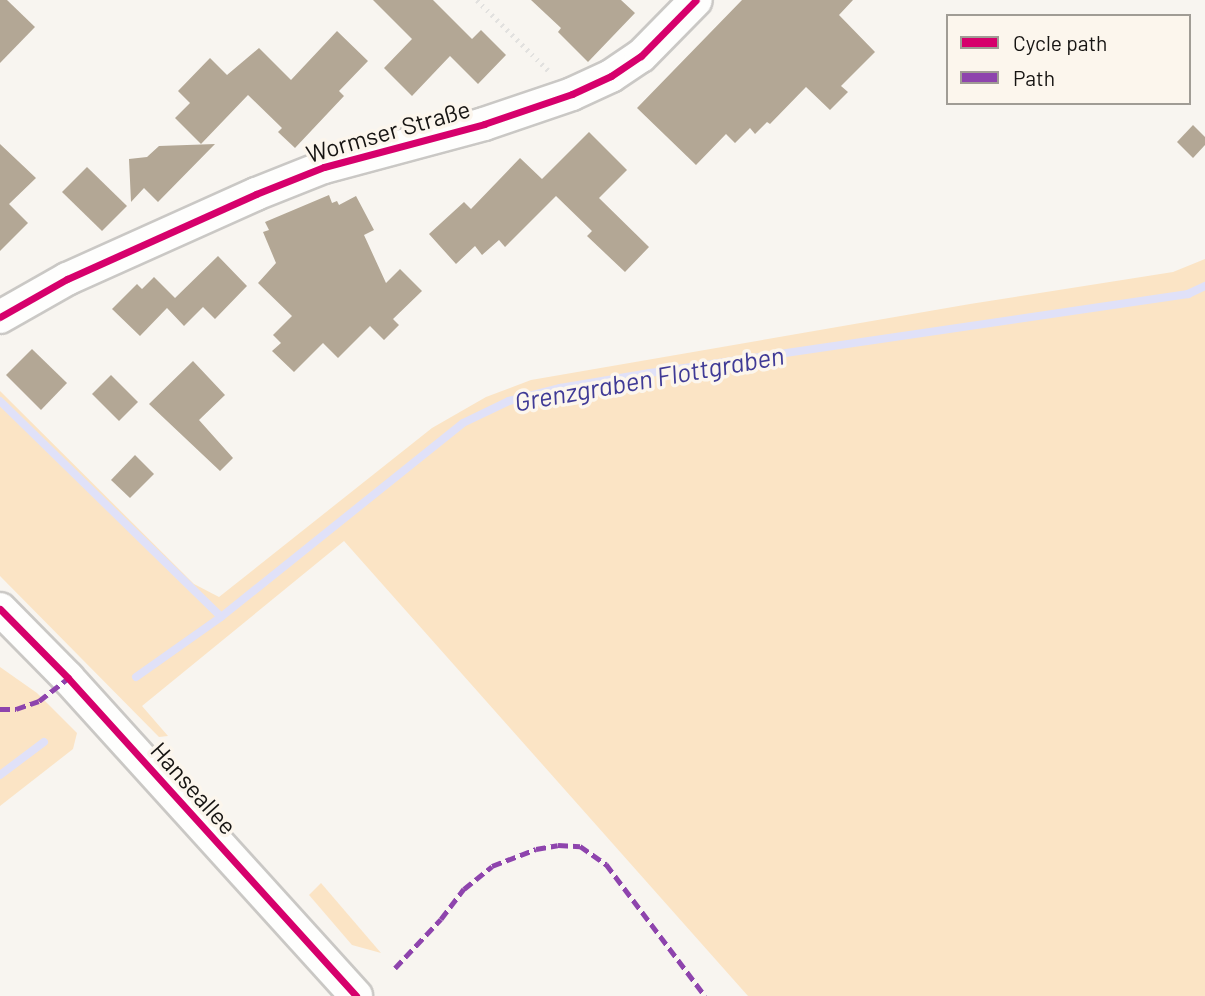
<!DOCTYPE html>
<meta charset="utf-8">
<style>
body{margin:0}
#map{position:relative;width:1205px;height:996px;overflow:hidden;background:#f8f5f0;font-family:Barlow,sans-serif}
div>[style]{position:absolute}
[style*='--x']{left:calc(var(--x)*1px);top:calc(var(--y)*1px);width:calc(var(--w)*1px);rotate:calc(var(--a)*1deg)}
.green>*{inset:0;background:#fbe4c5}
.stream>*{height:8px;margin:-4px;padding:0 4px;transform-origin:4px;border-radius:4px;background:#e0e1f8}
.building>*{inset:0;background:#b3a795}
.path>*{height:4.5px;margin-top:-2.25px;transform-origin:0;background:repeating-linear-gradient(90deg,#e2e1df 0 2px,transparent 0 7px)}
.roads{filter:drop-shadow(2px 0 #cac8c5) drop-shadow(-2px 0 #cac8c5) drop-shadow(0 2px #cac8c5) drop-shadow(0 -2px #cac8c5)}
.street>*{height:32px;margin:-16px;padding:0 16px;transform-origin:16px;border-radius:16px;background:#fefefd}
.quiet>*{height:5px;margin-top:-2.5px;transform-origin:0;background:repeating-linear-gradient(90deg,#8e44ad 0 10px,transparent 0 15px)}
.cycleway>*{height:7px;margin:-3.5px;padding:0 3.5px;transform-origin:3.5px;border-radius:3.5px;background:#d6006c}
span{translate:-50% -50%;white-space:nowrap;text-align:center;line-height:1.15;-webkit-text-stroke:7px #fcf6ed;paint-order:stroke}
.street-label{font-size:24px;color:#161412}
.water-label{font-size:26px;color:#3f3a96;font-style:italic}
.legend{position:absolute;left:946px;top:14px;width:245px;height:91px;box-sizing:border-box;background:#fcf6ed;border:2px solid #a09c95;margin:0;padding:9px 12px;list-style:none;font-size:21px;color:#161412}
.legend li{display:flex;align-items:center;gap:14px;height:35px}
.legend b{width:35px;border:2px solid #a09c95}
</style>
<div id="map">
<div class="green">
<div style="clip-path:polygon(1205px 259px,1205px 996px,748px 996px,344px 541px,142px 706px,168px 736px,159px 737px,0 576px,0 391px,194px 584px,219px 597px,432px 428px,486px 397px,531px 380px,970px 304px,1173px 272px)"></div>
<div style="clip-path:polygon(0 667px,37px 693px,77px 733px,73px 749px,0 806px)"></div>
<div style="clip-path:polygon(321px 883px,381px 953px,352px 945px,309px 895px)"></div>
</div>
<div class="stream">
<div style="--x:0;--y:401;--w:309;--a:44.3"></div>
<div style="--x:136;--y:677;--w:104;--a:-35.2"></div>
<div style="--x:221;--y:617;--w:310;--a:-38.7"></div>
<div style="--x:463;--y:423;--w:51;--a:-25.6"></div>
<div style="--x:509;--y:401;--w:53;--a:-14.3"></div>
<div style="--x:560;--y:388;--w:91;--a:-9.5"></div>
<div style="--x:650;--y:373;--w:544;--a:-8.35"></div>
<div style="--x:1188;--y:294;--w:19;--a:-25"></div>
<div style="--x:0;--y:775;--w:55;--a:-36.9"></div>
</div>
<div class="building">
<div style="clip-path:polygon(0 0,7px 0,35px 27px,0 63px)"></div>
<div style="clip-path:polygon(373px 0,433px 0,472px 39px,481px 30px,506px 55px,478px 84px,450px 56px,412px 96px,384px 68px,412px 39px)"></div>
<div style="clip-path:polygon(531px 0,621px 0,635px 13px,588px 62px,558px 32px,561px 28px)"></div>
<div style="clip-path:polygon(742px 0,853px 0,839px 15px,875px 52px,841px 86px,848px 92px,830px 110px,806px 87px,770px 124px,767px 122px,755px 134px,750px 128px,735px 143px,726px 134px,696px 165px,637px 108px)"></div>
<div style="clip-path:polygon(337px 31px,368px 61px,339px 91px,344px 96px,295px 148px,278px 132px,282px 128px,248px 95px,201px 144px,175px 118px,190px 103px,178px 91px,210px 58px,227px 75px,259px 48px,291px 80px)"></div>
<div style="clip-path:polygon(1193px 125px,1205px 137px,1205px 145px,1193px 158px,1177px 142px)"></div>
<div style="clip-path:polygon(589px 132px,627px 170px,599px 198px,649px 247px,625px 272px,587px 236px,592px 231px,556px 196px,505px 247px,499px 240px,482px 255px,475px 246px,456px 264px,429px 234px,464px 202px,471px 209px,520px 158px,542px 179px)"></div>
<div style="clip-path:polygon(0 144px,36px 178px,9px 204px,28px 223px,0 251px)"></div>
<div style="clip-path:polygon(215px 144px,158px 202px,144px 188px,131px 202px,129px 159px,147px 157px,159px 146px)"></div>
<div style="clip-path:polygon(87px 167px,127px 206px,102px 231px,62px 192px)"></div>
<div style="clip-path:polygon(329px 195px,332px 203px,337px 201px,339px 205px,356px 196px,374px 230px,364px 235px,386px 283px,400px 269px,422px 291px,393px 319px,399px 325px,384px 340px,370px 326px,338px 358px,323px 343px,294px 372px,272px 351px,281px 343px,273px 335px,292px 316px,258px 283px,276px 263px,263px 232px,269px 230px,265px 222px)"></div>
<div style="clip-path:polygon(218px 256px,247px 286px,215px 319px,203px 307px,184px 326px,167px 308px,140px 336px,112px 309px,137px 284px,142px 289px,154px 277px,175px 298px)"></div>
<div style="clip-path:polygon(32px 349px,67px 383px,41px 410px,6px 375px)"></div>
<div style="clip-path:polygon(193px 361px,225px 395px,199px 420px,233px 458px,220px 471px,149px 404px)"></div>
<div style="clip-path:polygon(111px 375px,138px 402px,119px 421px,92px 394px)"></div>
<div style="clip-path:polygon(135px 455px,154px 474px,130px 498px,111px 480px)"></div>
</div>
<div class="path">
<div style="--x:477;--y:0;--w:101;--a:44.6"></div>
</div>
<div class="roads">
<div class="street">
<div style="--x:0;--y:317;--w:77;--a:-29.6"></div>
<div style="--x:67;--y:279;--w:207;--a:-24.2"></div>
<div style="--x:256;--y:194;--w:73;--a:-21.7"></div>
<div style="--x:324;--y:167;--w:166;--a:-15"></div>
<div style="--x:484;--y:124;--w:93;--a:-18.8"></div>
<div style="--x:572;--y:94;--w:43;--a:-24.8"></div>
<div style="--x:611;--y:76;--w:36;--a:-34"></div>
<div style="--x:641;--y:56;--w:78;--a:-45.5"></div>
<div style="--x:0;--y:609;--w:97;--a:45.4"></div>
<div style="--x:68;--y:678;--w:429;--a:47.8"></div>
</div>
</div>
<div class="quiet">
<div style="--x:0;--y:709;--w:16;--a:0"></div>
<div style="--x:16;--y:709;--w:24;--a:-19"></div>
<div style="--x:39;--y:701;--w:37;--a:-38"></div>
<div style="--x:395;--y:968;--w:67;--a:-46.8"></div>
<div style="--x:441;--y:919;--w:38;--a:-53"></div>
<div style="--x:464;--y:889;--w:36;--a:-39"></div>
<div style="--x:492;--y:866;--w:47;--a:-21.1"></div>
<div style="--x:536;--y:849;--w:22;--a:-10"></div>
<div style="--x:558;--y:845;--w:22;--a:3"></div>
<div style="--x:580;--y:846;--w:32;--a:35"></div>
<div style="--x:606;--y:864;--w:165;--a:53.1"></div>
</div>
<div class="cycleway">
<div style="--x:0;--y:317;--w:77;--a:-29.6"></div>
<div style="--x:67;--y:279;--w:207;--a:-24.2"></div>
<div style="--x:256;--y:194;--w:73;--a:-21.7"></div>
<div style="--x:324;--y:167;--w:166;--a:-15"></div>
<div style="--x:484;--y:124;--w:93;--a:-18.8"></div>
<div style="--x:572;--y:94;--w:43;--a:-24.8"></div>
<div style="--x:611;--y:76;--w:36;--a:-34"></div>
<div style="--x:641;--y:56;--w:78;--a:-45.5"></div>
<div style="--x:0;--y:609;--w:97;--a:45.4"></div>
<div style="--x:68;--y:678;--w:429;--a:47.8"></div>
</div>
<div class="street-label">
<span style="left:388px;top:131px;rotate:-16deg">Wormser Straße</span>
<span style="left:194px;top:788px;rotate:48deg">Hanseallee</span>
</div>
<div class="water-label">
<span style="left:649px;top:378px;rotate:-10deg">Grenzgraben Flottgraben</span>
</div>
<ul class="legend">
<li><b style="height:9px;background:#d6006c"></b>Cycle path</li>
<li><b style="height:9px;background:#8e44ad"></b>Path</li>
</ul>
</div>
